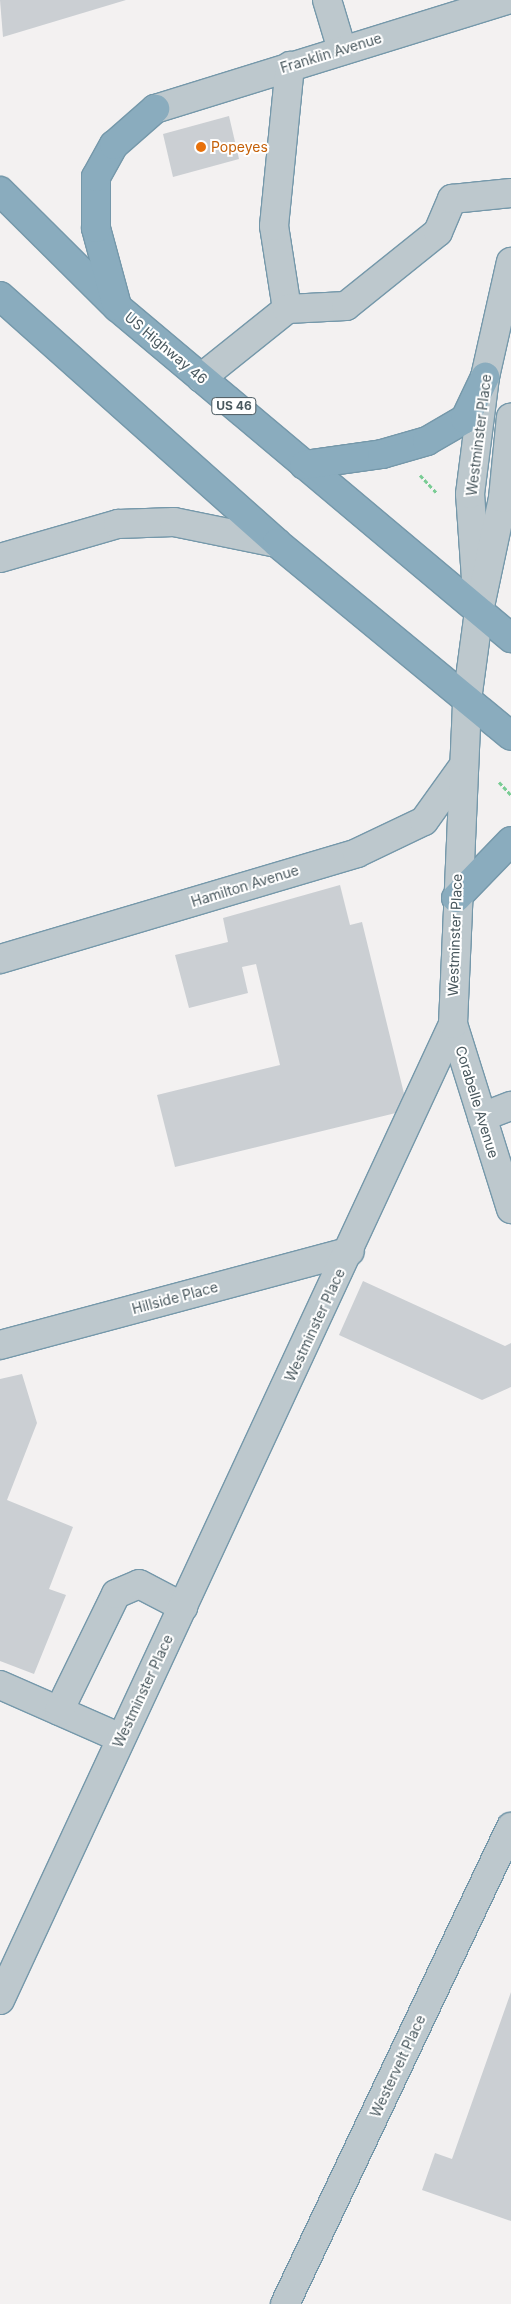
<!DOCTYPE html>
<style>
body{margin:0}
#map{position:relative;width:511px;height:2304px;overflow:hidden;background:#f3f1f1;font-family:Inter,sans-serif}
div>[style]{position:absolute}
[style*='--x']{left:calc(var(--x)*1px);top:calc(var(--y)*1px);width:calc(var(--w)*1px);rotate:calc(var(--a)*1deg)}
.building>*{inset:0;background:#cbcfd3}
.path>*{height:3px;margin-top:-1.5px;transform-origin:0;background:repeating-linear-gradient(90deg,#79cc94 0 4px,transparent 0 6.5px)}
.roads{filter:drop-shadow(1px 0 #7598aa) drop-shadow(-1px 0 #7598aa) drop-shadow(0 1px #7598aa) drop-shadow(0 -1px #7598aa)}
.minor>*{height:28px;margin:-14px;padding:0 14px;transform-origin:14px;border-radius:14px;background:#bdc8cd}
.highway>*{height:28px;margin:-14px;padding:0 14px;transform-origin:14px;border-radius:14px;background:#8aacbe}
.dots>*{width:14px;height:14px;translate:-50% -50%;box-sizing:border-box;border:2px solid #fff;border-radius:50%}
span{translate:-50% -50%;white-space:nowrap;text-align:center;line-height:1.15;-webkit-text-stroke:4px #fff;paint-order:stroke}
.shield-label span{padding:1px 4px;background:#fff;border:1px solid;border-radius:4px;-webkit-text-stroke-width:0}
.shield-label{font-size:12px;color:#49585e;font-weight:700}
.street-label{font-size:14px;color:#49585e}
.food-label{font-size:14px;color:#c56008}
.left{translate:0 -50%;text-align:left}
</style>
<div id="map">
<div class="building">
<div style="clip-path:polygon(0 0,126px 0,3px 37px)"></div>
<div style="clip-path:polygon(229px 116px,239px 159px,173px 177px,163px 134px)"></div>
<div style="clip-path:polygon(340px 885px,350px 925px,362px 922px,408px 1110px,175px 1167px,157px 1095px,280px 1065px,256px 964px,242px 967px,248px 993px,189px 1008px,175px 955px,228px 942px,223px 918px)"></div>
<div style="clip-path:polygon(363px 1281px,505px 1346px,511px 1343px,511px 1387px,482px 1400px,339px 1335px)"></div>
<div style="clip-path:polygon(22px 1374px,37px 1423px,7px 1500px,73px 1527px,49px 1589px,66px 1595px,34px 1674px,0 1661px,0 1379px)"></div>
<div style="clip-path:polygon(511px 1992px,511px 2221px,422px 2190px,435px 2153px,452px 2159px)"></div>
</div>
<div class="path">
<div style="--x:420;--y:475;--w:26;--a:47"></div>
<div style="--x:499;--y:782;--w:18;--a:47"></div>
</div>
<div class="roads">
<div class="minor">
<div style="--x:327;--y:0;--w:52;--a:73.3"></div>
<div style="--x:155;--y:109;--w:368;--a:-17.2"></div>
<div style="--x:287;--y:309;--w:84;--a:-98.9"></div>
<div style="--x:274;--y:226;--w:161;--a:-84.3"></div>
<div style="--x:201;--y:378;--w:110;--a:-38.7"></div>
<div style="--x:287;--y:309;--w:59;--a:-2.9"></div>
<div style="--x:346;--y:306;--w:118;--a:-38.8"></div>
<div style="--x:438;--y:232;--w:36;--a:-67"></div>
<div style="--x:452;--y:199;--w:59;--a:-5.8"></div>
<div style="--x:0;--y:558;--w:123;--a:-16.1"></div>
<div style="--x:118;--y:524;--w:56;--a:-2"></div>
<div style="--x:174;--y:522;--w:105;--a:11.5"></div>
<div style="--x:476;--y:579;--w:85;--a:-94"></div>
<div style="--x:470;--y:494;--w:118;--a:-82.7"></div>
<div style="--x:485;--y:377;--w:118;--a:-77.3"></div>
<div style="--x:0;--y:959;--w:372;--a:-16.5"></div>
<div style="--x:357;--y:853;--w:74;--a:-25.5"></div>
<div style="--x:424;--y:821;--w:65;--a:-54.4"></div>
<div style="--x:453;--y:1024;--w:194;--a:72.6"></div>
<div style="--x:482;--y:1117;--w:31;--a:-21"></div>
<div style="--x:0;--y:1345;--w:362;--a:-15"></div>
<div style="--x:0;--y:1685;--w:132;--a:23.7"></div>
<div style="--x:59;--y:1711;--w:130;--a:-64"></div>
<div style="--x:116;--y:1594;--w:25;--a:-23"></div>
<div style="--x:139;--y:1584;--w:50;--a:27.6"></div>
<div style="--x:0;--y:2000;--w:1076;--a:-65.1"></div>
<div style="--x:453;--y:1024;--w:324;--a:-87.5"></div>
<div style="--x:467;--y:700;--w:90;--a:-82.3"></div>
<div style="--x:479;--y:611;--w:116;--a:-78"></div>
<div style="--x:503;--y:498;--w:81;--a:-84.4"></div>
<div style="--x:285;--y:2304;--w:528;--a:-64.65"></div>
</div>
<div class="highway">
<div style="--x:0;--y:191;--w:165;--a:44.8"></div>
<div style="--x:117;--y:307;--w:515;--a:40.03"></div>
<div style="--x:0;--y:296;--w:371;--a:41.7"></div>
<div style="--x:277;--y:543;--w:303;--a:39.5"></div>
<div style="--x:117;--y:306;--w:81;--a:-105.1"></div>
<div style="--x:96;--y:228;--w:51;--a:-90"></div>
<div style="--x:96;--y:177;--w:37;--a:-61"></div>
<div style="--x:114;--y:145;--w:55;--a:-41.3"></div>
<div style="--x:304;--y:465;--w:79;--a:-8"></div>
<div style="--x:382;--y:454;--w:47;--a:-16.1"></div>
<div style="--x:427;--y:441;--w:44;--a:-30.1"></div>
<div style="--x:465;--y:419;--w:47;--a:-64.5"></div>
<div style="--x:456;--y:898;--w:79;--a:-46"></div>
</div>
</div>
<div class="dots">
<div style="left:201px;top:147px;background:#e8710a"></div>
</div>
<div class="shield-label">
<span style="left:234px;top:406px">US 46</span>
</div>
<div class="street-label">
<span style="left:331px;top:53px;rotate:-17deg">Franklin Avenue</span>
<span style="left:166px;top:348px;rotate:40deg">US Highway 46</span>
<span style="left:479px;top:435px;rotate:-83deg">Westminster Place</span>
<span style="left:245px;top:886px;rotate:-17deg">Hamilton Avenue</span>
<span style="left:455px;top:935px;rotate:-88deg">Westminster Place</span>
<span style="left:477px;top:1102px;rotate:73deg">Corabelle Avenue</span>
<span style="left:175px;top:1298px;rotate:-15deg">Hillside Place</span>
<span style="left:315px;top:1325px;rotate:-65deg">Westminster Place</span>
<span style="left:143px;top:1691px;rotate:-65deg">Westminster Place</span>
<span style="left:398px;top:2066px;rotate:-65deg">Westervelt Place</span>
</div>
<div class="food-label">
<span class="left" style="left:211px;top:147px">Popeyes</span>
</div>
</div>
